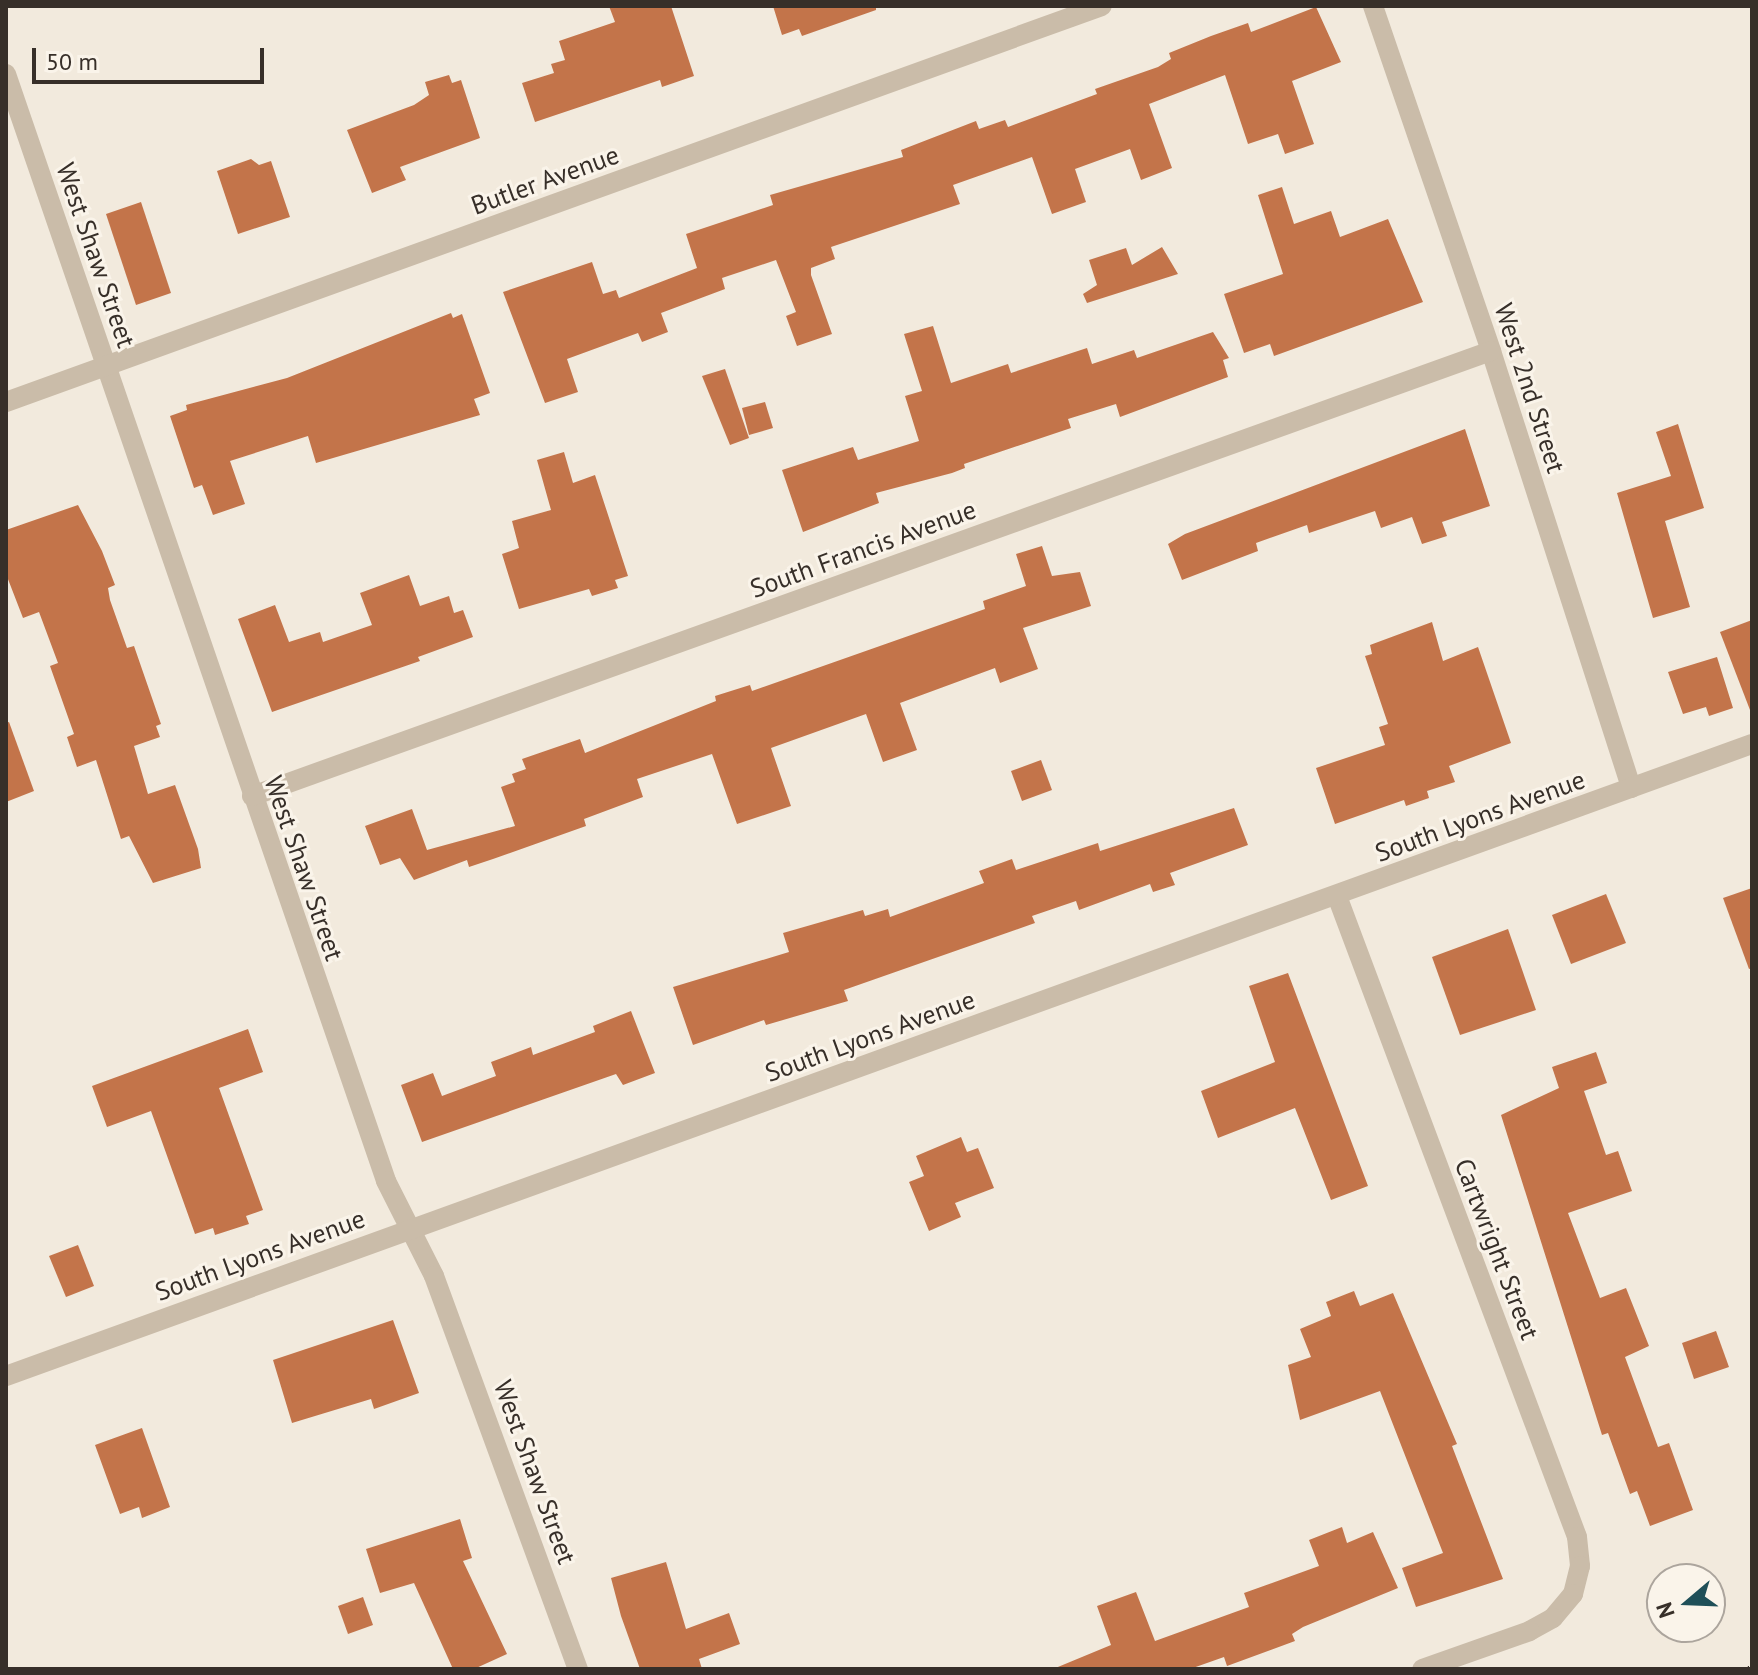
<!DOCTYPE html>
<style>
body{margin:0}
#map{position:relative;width:1758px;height:1675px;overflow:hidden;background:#f2eadd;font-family:"PT Sans",sans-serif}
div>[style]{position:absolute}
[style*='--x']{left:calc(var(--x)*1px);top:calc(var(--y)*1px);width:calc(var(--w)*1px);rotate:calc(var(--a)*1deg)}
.building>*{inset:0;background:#c3744a}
.minor>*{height:20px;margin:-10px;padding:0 10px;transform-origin:10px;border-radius:10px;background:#cabca9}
.rail>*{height:6px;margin-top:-3px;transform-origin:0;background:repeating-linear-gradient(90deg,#372f29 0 2px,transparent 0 8px)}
span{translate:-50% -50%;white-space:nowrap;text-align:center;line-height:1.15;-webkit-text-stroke:6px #faf4ea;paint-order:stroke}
.street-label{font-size:26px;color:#372f29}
.frame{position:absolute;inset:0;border:8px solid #372f29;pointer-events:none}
.north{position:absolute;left:1646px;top:1563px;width:80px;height:80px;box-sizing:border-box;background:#faf4ea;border:2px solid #aca59d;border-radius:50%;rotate:251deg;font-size:22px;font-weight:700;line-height:32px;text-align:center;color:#372f29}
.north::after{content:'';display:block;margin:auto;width:28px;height:36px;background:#1f4f58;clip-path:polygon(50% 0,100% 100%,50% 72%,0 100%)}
.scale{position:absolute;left:32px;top:48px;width:232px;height:36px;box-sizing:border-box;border:4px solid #372f29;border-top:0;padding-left:10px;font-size:24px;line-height:28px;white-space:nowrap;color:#372f29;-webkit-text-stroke:6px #faf4ea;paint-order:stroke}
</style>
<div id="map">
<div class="building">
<div style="clip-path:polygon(609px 6px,671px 6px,694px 76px,662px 87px,660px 80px,535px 122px,522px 83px,554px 73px,551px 64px,565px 60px,559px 41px,615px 22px)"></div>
<div style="clip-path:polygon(773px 6px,876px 6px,876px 10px,802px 36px,799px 29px,782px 35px)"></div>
<div style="clip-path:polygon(1316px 7px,1341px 62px,1292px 81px,1314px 144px,1285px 154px,1278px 134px,1248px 144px,1225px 75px,1149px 104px,1172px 168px,1141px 180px,1130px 149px,1075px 169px,1086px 202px,1052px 214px,1032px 157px,953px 185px,960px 204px,831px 247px,835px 259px,811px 268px,811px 275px,832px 334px,797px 346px,786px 316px,796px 312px,776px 260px,722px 278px,725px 289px,661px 313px,668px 332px,642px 342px,638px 333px,567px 359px,578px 392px,545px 403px,503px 292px,592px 262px,603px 294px,616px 290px,619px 298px,697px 268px,686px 234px,773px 205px,770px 195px,903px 157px,901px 150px,976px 121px,979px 129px,1005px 120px,1008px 127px,1097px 94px,1095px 89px,1158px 67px,1171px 59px,1169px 53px,1211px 36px,1248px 23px,1251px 32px)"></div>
<div style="clip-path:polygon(449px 75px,452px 83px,461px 80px,480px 138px,400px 167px,406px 180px,372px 193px,347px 130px,414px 105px,429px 95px,425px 82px)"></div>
<div style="clip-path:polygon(251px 159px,259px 165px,271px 161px,290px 217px,238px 234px,217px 171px)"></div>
<div style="clip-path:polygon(1282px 187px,1294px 224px,1331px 211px,1340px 237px,1388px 219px,1423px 302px,1274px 356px,1270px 344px,1244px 353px,1224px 294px,1283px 274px,1258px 195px)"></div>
<div style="clip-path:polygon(141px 202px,171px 293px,136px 305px,106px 214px)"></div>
<div style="clip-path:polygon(1162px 247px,1178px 274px,1087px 303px,1083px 294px,1097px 285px,1089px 260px,1126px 248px,1132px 265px)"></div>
<div style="clip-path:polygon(451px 313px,453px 318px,462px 314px,490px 393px,474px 399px,480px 415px,316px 463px,308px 436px,230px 461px,245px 504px,213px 515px,202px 485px,194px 488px,170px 416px,187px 410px,186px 405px,287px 378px)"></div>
<div style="clip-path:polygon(933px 326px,951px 383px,1008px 364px,1011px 373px,1087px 348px,1092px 364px,1134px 350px,1137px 358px,1213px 332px,1229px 358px,1223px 360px,1228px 377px,1120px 417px,1116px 404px,1068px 419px,1071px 428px,964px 464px,965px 468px,952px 473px,876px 493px,879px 503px,803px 532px,782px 470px,853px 447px,858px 460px,919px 441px,905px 396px,922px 391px,904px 334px)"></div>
<div style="clip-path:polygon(725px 369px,749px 438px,730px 445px,702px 376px)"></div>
<div style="clip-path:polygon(765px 402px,773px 428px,749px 435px,742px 408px)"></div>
<div style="clip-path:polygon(1678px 424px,1704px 508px,1665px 521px,1690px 607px,1653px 618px,1617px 493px,1671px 476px,1656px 432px)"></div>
<div style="clip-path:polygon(1465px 429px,1490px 506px,1442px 522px,1447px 536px,1422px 544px,1412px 517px,1381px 528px,1375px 511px,1309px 533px,1307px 525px,1256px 543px,1258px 551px,1182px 580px,1168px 544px,1185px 534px)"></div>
<div style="clip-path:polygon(564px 452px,573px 483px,595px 475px,628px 576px,615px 580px,618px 588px,592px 596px,589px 589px,519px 609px,502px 554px,519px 548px,512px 521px,551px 510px,537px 460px)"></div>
<div style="clip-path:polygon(78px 505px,102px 551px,115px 585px,108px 588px,110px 600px,127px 648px,134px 646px,161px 724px,156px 726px,160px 737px,134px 746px,148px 794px,175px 785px,198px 849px,201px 868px,153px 883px,129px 836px,121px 839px,96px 760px,77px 767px,67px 737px,74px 734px,50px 666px,58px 663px,39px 612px,23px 618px,6px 574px,6px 530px)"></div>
<div style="clip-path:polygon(1042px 546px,1052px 576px,1080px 572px,1091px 606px,1023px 628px,1038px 669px,1000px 683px,995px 668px,900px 703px,917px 750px,883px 762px,866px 714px,771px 748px,791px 806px,737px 824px,712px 754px,637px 779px,643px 797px,584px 819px,586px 826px,493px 859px,469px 867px,467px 860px,414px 880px,400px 858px,380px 865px,365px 826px,412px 809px,427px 850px,515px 826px,501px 787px,515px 782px,512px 774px,526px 769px,522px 759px,580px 739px,585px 753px,716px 701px,715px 696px,750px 685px,752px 691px,985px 609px,983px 601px,1026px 586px,1016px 554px)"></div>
<div style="clip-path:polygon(409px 575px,420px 606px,449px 596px,454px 613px,463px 610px,473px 637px,418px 657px,420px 661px,272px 712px,238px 619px,275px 605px,289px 642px,320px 632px,323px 642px,372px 625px,360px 593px)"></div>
<div style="clip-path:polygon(1752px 620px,1752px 709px,1750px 710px,1720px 632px)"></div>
<div style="clip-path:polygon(1432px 622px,1443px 661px,1478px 647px,1511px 743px,1449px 766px,1455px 782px,1427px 791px,1429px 798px,1406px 806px,1404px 800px,1335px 824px,1316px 768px,1385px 745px,1379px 727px,1388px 724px,1365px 656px,1372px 654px,1370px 645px)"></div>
<div style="clip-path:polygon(1717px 657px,1733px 708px,1709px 716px,1706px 707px,1683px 714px,1668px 672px)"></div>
<div style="clip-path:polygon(9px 722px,34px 791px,6px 802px,6px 723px)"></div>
<div style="clip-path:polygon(1041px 760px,1052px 790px,1022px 801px,1011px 771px)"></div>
<div style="clip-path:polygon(1234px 808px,1248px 845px,1170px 873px,1175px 885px,1153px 892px,1150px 884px,1079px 910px,1076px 901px,1032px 916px,1035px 923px,844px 990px,848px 1001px,766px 1025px,764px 1020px,693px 1045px,673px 987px,789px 952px,783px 933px,863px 910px,865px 916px,888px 909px,890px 917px,984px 883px,979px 871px,1012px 859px,1016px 870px,1098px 843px,1100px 851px)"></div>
<div style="clip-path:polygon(1752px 888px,1752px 968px,1749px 969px,1723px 898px)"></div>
<div style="clip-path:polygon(1606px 894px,1626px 943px,1571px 964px,1552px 915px)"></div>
<div style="clip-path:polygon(1508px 929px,1536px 1010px,1460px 1035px,1432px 957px)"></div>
<div style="clip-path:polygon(1288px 973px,1368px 1186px,1331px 1200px,1295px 1108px,1218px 1138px,1201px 1091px,1275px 1062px,1249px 986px)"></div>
<div style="clip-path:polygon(631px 1011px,655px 1073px,623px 1085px,616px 1074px,422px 1142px,401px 1085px,433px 1073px,442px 1096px,496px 1076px,491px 1062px,531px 1047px,533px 1055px,595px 1032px,593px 1026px)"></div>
<div style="clip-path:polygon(248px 1029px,263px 1072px,219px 1088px,263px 1210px,246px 1216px,249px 1224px,215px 1235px,213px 1228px,195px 1234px,151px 1111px,107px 1127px,92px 1086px)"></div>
<div style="clip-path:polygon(1596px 1052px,1607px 1083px,1584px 1091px,1606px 1155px,1618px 1151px,1632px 1191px,1568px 1213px,1600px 1298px,1626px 1288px,1649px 1346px,1625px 1357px,1658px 1447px,1669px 1443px,1693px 1510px,1650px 1526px,1637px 1491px,1630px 1494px,1608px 1433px,1602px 1435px,1501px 1115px,1559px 1088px,1552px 1067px)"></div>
<div style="clip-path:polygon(961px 1137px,967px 1152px,978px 1148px,994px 1188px,955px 1203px,961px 1217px,929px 1231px,909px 1182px,924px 1176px,916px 1156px)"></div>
<div style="clip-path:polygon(78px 1245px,94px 1286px,66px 1297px,49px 1256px)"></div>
<div style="clip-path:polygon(1354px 1291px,1360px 1306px,1393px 1293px,1457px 1444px,1452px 1446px,1503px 1579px,1416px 1607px,1402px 1568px,1443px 1553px,1380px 1391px,1300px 1420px,1288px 1365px,1311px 1357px,1300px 1329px,1331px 1316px,1326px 1302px)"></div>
<div style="clip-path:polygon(393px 1320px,419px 1393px,374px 1409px,371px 1399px,292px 1423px,273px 1360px)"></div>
<div style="clip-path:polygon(1716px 1331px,1729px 1367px,1694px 1379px,1682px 1343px)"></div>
<div style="clip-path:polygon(142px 1428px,170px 1507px,142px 1518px,139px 1507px,120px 1514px,95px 1445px)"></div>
<div style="clip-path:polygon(460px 1519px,472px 1558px,463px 1561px,507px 1654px,474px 1669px,453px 1669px,414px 1583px,380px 1593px,366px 1549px)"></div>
<div style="clip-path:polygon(1342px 1527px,1347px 1543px,1373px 1532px,1398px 1588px,1303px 1627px,1292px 1634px,1295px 1641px,1227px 1666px,1224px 1657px,1190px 1669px,1053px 1669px,1111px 1645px,1097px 1606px,1136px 1592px,1155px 1641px,1249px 1607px,1244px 1593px,1319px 1566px,1309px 1540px)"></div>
<div style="clip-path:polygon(666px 1562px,686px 1629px,729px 1613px,740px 1644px,699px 1659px,702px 1669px,640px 1669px,621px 1616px,611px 1578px)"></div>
<div style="clip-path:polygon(363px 1597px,373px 1625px,348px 1634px,338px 1606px)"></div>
</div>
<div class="minor">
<div style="--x:1373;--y:6;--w:365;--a:71.1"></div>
<div style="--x:1491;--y:351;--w:459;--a:72.2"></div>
<div style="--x:6;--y:74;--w:1170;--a:71.05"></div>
<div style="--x:386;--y:1181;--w:106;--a:63.2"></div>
<div style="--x:434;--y:1276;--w:419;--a:69.9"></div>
<div style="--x:6;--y:402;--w:1165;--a:-19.87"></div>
<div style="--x:252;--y:796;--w:1316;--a:-19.76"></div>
<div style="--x:1337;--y:896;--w:684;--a:69.47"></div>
<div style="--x:1577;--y:1537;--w:29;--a:84"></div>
<div style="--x:1580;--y:1566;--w:29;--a:104"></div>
<div style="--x:1573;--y:1594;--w:31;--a:130"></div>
<div style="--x:1553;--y:1618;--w:26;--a:151"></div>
<div style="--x:1530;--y:1631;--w:114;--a:160.6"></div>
<div style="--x:6;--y:1376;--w:1857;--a:-19.9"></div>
</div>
<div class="rail">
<div style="--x:1750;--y:1669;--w:5;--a:-68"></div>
</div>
<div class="street-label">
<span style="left:545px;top:180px;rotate:-20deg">Butler Avenue</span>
<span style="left:96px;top:255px;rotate:71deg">West Shaw Street</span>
<span style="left:1530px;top:388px;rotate:72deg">West 2nd Street</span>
<span style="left:863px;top:549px;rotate:-20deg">South Francis Avenue</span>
<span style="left:1480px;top:816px;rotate:-20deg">South Lyons Avenue</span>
<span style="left:304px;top:868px;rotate:71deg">West Shaw Street</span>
<span style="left:870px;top:1036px;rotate:-20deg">South Lyons Avenue</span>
<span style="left:1497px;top:1249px;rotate:69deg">Cartwright Street</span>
<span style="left:260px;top:1255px;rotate:-20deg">South Lyons Avenue</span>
<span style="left:535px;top:1472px;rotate:70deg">West Shaw Street</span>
</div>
<div class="frame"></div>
<div class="north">N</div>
<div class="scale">50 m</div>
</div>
